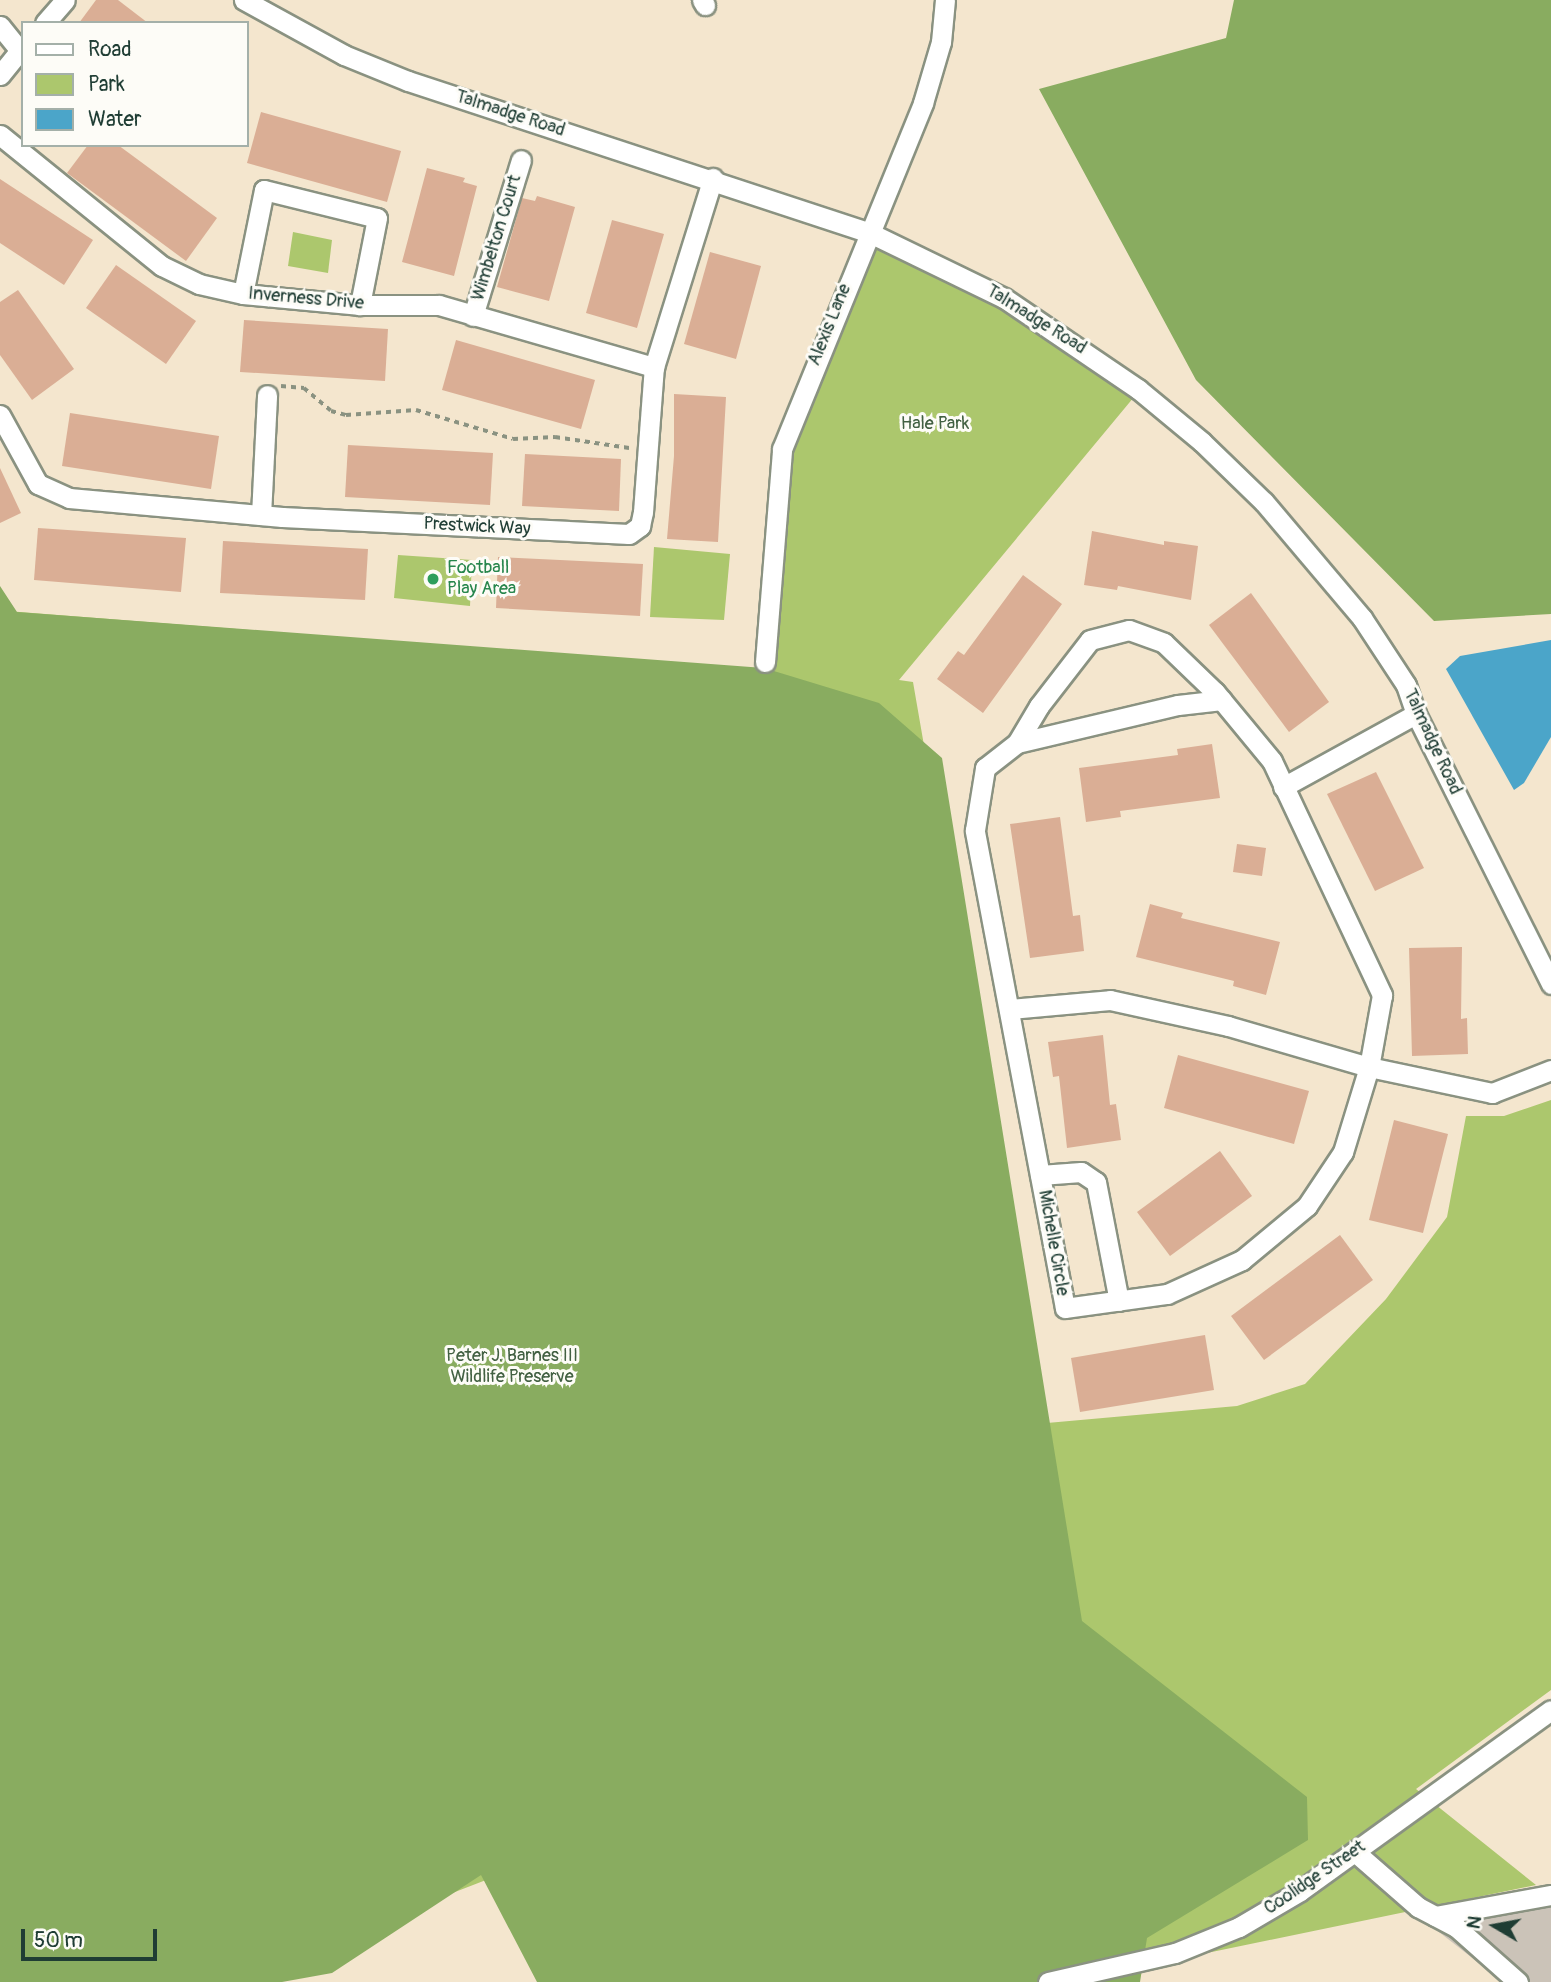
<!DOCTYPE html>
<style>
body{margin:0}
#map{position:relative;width:1551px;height:1982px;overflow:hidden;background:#f4e6ce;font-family:Pangolin,sans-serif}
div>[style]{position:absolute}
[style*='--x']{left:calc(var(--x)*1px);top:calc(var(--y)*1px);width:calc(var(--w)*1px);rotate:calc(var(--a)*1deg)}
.industrial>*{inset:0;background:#cbc3b8}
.green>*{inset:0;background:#acc76d}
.forest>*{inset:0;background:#89ac60}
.water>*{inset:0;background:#4ba5c9}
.building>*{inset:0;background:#daae95}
.path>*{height:3.5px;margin-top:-1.75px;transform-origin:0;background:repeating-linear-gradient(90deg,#8a9281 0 5px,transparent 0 10px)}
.roads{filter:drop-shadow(2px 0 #8a9281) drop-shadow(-2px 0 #8a9281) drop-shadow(0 2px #8a9281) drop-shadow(0 -2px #8a9281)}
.minor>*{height:19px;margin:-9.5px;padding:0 9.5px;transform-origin:9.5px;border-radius:9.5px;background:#fff}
.dots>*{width:19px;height:19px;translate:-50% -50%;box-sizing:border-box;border:4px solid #fdfcf7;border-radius:50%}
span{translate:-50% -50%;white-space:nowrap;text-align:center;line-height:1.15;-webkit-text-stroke:6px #fdfcf7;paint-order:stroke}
.street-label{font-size:18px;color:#1f3d34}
.park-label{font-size:18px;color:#426042}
.leisure-label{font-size:18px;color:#27864d}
.left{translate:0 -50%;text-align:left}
.legend{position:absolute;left:21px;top:21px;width:228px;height:126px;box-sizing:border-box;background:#fdfcf7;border:2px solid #a4b0a9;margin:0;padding:9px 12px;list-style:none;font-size:21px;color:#1f3d34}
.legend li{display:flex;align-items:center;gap:14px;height:35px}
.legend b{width:35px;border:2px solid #a4b0a9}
.north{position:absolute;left:1460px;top:1891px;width:70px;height:70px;-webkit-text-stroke:5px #fdfcf7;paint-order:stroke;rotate:280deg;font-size:19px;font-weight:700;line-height:28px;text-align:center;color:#1f3d34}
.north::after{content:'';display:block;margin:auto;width:24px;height:32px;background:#1f3d34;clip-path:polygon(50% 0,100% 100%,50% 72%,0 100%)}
.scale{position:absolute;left:21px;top:1929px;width:136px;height:32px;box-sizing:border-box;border:4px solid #1f3d34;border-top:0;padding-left:9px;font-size:21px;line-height:24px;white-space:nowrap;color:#1f3d34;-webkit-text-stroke:5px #fdfcf7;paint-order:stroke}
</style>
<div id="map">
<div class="industrial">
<div style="clip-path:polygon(1551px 1890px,1551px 1982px,1503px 1982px,1416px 1914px)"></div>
</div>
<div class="green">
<div style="clip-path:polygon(293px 232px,332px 240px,328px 273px,288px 266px)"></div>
<div style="clip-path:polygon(868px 232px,1000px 303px,1134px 397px,899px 680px,913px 682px,1065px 1558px,1070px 1555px,1047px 1423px,1237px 1406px,1305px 1384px,1386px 1299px,1447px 1217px,1466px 1116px,1504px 1116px,1551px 1100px,1551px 1690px,1416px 1789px,1536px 1885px,1067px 1982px,540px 1982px,486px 1880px,222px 1982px,0 1982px,0 601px,7px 611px,771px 671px,764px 668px,778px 475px)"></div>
<div style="clip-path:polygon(654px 547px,730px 554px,724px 620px,650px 617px)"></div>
<div style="clip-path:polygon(398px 555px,472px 560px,470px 606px,394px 598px)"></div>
</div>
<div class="forest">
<div style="clip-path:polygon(1234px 0,1551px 0,1551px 614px,1434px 621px,1196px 380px,1039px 89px,1226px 38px)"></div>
<div style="clip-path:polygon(0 586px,17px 612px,764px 668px,879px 703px,942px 758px,1082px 1621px,1307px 1797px,1308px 1840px,1147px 1938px,1140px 1982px,537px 1982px,481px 1875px,332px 1973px,282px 1982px,0 1982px)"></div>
</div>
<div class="water">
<div style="clip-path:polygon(1551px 640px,1551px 737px,1524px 783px,1514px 790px,1446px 669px,1460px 656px)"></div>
</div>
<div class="building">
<div style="clip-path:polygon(96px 0,118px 0,148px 23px,79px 23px)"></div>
<div style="clip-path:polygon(261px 112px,401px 151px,387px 202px,247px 163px)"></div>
<div style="clip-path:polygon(88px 145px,118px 145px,217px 218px,186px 261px,67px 173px)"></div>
<div style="clip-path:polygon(427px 168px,465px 178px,463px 182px,477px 186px,454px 276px,402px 262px)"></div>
<div style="clip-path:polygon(0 179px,93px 240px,64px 285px,0 243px)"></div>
<div style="clip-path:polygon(537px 196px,575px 207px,549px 301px,497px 287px,522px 198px,535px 201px)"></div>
<div style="clip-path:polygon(612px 220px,664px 234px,637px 328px,586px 313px)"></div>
<div style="clip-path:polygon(710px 252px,761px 266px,736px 359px,684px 344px)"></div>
<div style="clip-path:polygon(116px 265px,196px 321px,166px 364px,86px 308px)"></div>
<div style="clip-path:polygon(18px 290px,74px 369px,32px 400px,0 355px,0 302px)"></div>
<div style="clip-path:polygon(244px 320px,388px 329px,385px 381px,240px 372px)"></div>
<div style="clip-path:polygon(456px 340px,595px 380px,581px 429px,442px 390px)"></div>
<div style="clip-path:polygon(674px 394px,726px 397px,718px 542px,667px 539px,674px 456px)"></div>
<div style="clip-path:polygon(70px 413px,219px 436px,211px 489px,62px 466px)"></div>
<div style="clip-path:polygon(348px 445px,493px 453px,490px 505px,345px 497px)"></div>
<div style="clip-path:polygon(525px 454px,621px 459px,619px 511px,522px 506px)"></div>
<div style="clip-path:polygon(0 468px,21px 513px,0 523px)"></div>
<div style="clip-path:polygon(38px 528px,186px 538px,181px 592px,34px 580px)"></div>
<div style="clip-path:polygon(1092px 531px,1164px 545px,1164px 541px,1198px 546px,1191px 600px,1118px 586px,1117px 590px,1084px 585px)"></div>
<div style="clip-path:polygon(223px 541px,368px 549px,365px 600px,220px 593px)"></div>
<div style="clip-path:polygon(498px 557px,643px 564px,640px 616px,496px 608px)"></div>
<div style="clip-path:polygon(1023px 575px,1062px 604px,983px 713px,937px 679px,958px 651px,964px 655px)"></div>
<div style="clip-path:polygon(1251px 593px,1329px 702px,1289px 732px,1209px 625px)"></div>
<div style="clip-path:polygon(1212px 744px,1220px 798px,1120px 811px,1121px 817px,1086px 822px,1079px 768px,1178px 755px,1177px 749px)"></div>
<div style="clip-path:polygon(1376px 772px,1424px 868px,1375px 891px,1327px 794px)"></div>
<div style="clip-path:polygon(1060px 817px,1073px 916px,1080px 915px,1084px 951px,1030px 958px,1010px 824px)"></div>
<div style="clip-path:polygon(1237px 844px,1266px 848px,1262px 876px,1233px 872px)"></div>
<div style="clip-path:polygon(1150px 904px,1183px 913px,1181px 918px,1280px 942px,1266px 995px,1233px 986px,1234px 981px,1136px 957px)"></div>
<div style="clip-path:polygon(1462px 947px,1461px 1019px,1467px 1018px,1468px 1054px,1412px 1056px,1409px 948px)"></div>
<div style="clip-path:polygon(1103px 1035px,1110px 1105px,1116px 1104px,1121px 1140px,1067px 1148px,1059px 1076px,1053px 1077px,1048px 1042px)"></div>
<div style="clip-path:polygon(1178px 1055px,1309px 1091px,1294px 1144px,1164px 1108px)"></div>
<div style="clip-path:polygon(1394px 1120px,1448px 1134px,1423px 1233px,1369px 1220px)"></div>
<div style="clip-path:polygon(1220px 1151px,1252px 1196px,1170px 1256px,1137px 1212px)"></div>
<div style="clip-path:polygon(1340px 1235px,1373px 1280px,1264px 1360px,1231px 1316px)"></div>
<div style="clip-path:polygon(1205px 1335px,1214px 1390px,1080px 1412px,1071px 1358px)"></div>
</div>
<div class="path">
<div style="--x:281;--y:386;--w:23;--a:5"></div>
<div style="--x:304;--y:388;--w:35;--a:40"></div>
<div style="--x:331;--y:411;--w:16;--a:15"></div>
<div style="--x:346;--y:415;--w:70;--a:-4.1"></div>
<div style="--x:416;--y:410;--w:101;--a:16.6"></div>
<div style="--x:513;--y:439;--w:42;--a:-2.7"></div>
<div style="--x:555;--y:437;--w:75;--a:8.5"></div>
</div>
<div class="roads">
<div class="minor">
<div style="--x:244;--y:0;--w:114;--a:28.8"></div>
<div style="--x:344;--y:55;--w:69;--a:22.1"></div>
<div style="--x:408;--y:81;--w:484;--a:18.2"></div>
<div style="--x:868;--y:232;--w:151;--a:25.9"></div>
<div style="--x:1004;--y:298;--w:162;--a:34.2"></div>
<div style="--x:1138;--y:389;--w:83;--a:39.6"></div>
<div style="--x:1202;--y:442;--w:86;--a:44.1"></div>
<div style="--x:1264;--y:502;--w:152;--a:49.8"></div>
<div style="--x:1362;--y:618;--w:80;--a:56.7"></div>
<div style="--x:1406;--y:685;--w:31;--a:71"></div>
<div style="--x:1416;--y:714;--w:302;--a:63.4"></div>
<div style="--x:702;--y:0;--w:6;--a:59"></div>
<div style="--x:45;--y:23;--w:30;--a:-49"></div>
<div style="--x:0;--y:26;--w:32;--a:51"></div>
<div style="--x:0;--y:75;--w:36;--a:-51"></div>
<div style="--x:0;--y:135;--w:208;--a:39"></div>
<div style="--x:162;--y:266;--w:41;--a:25.9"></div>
<div style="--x:199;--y:284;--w:45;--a:12.8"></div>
<div style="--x:243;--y:294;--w:118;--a:5.4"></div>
<div style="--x:360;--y:305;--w:79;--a:0"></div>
<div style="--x:439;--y:305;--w:224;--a:16.1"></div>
<div style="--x:243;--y:294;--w:106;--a:-78.6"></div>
<div style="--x:264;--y:190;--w:116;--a:13.9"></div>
<div style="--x:377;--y:218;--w:89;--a:101.1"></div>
<div style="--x:473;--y:316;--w:163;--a:-72.9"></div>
<div style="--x:0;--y:415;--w:79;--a:61.2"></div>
<div style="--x:38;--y:484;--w:34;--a:24"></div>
<div style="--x:69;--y:498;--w:214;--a:5.1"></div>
<div style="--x:282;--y:517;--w:347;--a:2.8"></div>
<div style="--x:629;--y:534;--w:14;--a:-36"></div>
<div style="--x:640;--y:526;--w:14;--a:-78"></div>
<div style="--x:643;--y:512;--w:145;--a:-85.7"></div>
<div style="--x:654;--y:367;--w:198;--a:-72.7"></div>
<div style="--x:261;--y:515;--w:120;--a:-87.1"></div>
<div style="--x:1129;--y:630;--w:37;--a:20"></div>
<div style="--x:1164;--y:643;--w:71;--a:43.9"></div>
<div style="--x:1215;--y:692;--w:89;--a:50.4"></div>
<div style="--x:1272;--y:761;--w:259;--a:64.8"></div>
<div style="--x:1382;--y:995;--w:73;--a:100.2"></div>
<div style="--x:1369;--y:1067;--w:89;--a:107"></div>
<div style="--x:1343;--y:1152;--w:65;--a:123.7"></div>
<div style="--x:1307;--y:1206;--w:85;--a:140.3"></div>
<div style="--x:1242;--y:1260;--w:82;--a:155.6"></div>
<div style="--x:1167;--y:1294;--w:103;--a:172.2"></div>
<div style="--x:1065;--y:1308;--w:486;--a:-100.7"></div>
<div style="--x:975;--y:830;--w:63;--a:-80.8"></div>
<div style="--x:985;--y:768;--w:41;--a:-38"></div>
<div style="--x:1017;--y:743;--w:43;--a:-59.3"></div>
<div style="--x:1039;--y:706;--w:83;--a:-52.3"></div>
<div style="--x:1090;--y:640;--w:40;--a:-14.4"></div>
<div style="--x:765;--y:662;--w:214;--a:-85.4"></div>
<div style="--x:782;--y:449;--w:374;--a:-67.8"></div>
<div style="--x:923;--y:103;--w:64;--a:-73.6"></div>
<div style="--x:941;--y:42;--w:42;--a:-84.6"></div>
<div style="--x:1017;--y:743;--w:165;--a:-13.3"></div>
<div style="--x:1178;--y:705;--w:44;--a:-6.5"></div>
<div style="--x:1283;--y:787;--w:152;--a:-28.8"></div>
<div style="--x:1010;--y:1009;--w:100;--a:-5.1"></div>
<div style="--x:1110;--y:1000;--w:121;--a:12.4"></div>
<div style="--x:1228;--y:1026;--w:147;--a:16.2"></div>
<div style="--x:1369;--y:1067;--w:126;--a:11.9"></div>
<div style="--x:1492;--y:1093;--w:63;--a:-21.3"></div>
<div style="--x:1040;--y:1175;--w:41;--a:-4.2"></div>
<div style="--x:1081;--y:1172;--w:18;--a:34"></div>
<div style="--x:1096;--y:1182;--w:121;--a:79.1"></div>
<div style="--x:1355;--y:1852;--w:84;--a:41.1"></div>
<div style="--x:1418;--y:1907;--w:43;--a:27.8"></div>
<div style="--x:1456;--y:1927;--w:83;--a:41.6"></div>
<div style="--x:1435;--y:1916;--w:118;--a:-10.3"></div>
<div style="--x:1048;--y:1982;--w:130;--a:-12.9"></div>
<div style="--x:1175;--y:1953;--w:69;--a:-22.1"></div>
<div style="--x:1239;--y:1927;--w:71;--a:-30.5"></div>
<div style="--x:1300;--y:1891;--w:309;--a:-35.8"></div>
</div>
</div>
<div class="dots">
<div style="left:433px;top:579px;background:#2e9e5b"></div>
</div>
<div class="street-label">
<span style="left:510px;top:114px;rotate:18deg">Talmadge Road</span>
<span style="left:497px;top:238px;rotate:-73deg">Wimbelton Court</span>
<span style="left:306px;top:299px;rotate:5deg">Inverness Drive</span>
<span style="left:1036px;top:320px;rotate:32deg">Talmadge Road</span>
<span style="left:830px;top:325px;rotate:-68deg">Alexis Lane</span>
<span style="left:477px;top:527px;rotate:3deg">Prestwick Way</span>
<span style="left:1432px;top:742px;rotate:65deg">Talmadge Road</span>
<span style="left:1053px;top:1243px;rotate:80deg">Michelle Circle</span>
<span style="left:1315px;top:1878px;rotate:-34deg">Coolidge Street</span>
</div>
<div class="park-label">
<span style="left:935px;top:424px">Hale Park</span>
<span style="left:512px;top:1367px">Peter J. Barnes III<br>Wildlife Preserve</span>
</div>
<div class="leisure-label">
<span class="left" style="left:447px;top:579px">Football<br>Play Area</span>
</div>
<ul class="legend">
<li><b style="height:9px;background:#fff"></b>Road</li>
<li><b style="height:19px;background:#acc76d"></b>Park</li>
<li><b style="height:19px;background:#4ba5c9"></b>Water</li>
</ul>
<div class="north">N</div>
<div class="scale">50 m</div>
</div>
